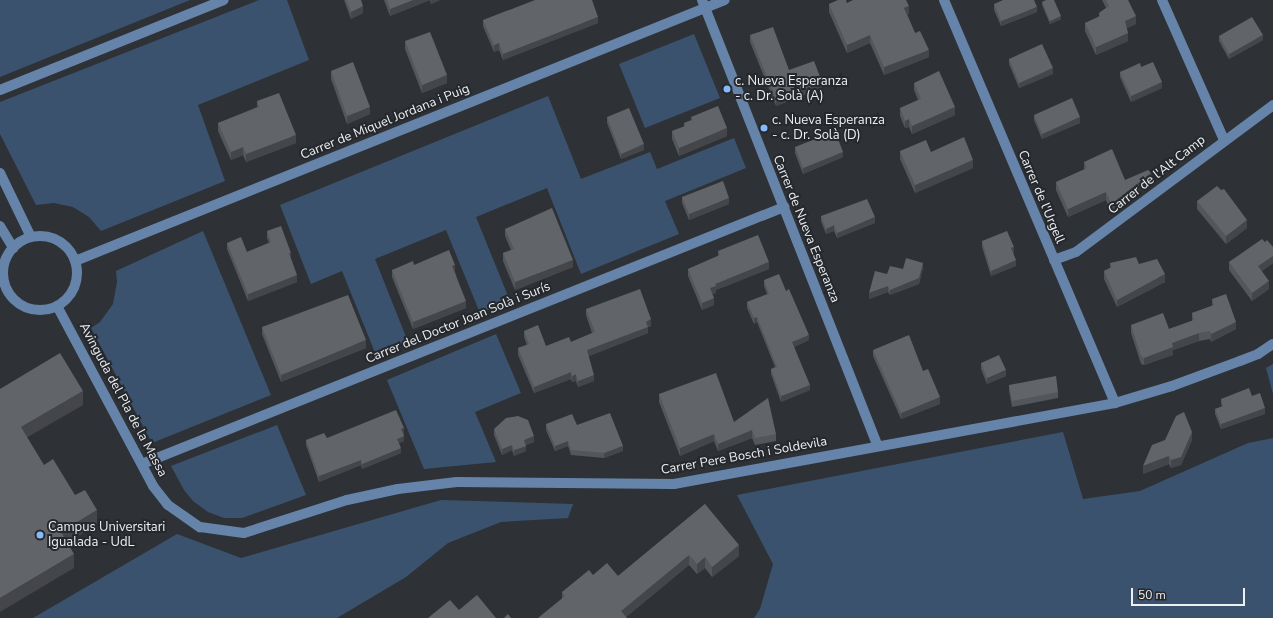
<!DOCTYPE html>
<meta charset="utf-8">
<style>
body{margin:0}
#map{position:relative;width:1273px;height:618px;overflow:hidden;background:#2e3236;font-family:"Nunito Sans",sans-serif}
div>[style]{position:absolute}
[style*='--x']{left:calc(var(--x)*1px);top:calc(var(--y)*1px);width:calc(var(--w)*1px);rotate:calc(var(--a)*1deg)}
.green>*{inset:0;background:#3b526e}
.minor>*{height:10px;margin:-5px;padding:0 5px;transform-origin:5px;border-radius:5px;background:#6684aa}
.minor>.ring{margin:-5px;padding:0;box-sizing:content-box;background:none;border:10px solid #6684aa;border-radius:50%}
.wall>*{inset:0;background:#53565a}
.shaded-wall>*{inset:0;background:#44464a}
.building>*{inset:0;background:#616469}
.dots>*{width:11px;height:11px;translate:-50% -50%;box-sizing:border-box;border:2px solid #25282c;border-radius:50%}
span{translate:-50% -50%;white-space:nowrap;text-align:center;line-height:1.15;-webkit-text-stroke:4px #25282c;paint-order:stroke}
.poi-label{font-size:13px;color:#edeff2}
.left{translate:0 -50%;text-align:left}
.street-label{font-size:13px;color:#edeff2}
.scale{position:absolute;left:1131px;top:588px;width:114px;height:18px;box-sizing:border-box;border:2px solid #edeff2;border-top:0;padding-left:5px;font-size:12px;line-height:14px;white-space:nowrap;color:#edeff2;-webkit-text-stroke:3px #25282c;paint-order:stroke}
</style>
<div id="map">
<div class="green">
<div style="clip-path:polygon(0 0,190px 0,0 77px)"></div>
<div style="clip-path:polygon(259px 0,287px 0,309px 60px,198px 105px,225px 181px,101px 231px,89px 217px,73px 207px,54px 203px,36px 205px,0 134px,0 102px)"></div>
<div style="clip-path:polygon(694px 34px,720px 98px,645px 128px,619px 64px)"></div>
<div style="clip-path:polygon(548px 96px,581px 179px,650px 152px,657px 169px,734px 138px,746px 168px,665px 201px,679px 234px,581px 274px,547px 188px,476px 217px,510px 301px,480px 313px,446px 230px,375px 259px,408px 342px,376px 355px,342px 271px,311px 284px,280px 205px)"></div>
<div style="clip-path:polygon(203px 231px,271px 395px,152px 443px,91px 328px,100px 322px,113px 304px,117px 282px,116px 271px)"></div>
<div style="clip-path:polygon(496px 334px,521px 393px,475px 412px,496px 462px,424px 469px,387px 380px)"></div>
<div style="clip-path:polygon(1273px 364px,1273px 394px,1266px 368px)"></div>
<div style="clip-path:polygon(277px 425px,306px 495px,242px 518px,224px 518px,208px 512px,193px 501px,184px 490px,171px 466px)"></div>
<div style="clip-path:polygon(1063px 432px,1083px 499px,1140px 491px,1248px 443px,1273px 438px,1273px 618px,754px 618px,760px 609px,773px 564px,737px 495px)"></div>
<div style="clip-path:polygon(441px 500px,573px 504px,568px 518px,501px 522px,448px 543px,406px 577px,337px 618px,33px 618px,177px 534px,241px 558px)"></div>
</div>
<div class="minor">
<div style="--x:702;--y:0;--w:479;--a:68.5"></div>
<div style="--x:944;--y:0;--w:438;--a:67"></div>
<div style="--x:1162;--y:0;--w:153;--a:66.1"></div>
<div style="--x:0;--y:90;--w:241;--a:-21.9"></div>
<div style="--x:0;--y:173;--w:71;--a:64.2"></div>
<div style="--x:0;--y:226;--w:26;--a:59"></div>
<div class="ring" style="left:3px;top:236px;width:64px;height:64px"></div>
<div style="--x:1054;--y:260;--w:23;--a:-20"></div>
<div style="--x:1076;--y:252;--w:246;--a:-36.7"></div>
<div style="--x:75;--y:261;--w:700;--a:-21.88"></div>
<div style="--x:57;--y:306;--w:204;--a:61.9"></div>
<div style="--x:153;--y:486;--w:24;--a:52"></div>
<div style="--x:168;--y:505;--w:39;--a:35"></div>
<div style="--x:200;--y:527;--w:44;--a:7.8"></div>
<div style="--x:244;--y:533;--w:108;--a:-17.8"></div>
<div style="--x:347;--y:500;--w:52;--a:-12.2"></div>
<div style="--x:398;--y:489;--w:59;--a:-6.8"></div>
<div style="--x:457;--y:482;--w:217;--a:0.5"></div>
<div style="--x:674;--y:484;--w:448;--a:-10.4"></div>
<div style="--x:1115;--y:403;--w:59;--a:-16.6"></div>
<div style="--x:1172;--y:386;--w:72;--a:-20.2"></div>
<div style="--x:1240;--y:361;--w:19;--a:-21"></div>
<div style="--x:1258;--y:354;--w:18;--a:-34"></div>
<div style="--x:142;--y:464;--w:692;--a:-21.82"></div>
</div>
<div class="wall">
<div style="clip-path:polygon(344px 0,361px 0,363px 13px,351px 19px)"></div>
<div style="clip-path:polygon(384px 0,440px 0,431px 4px,430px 0,390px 16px)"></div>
<div style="clip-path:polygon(1102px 0,1128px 0,1136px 24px,1127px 28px,1128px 41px,1096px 55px,1085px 31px,1085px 23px,1099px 17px,1099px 13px,1106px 8px)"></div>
<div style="clip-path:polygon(1042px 2px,1061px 19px,1050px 24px,1042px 5px)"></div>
<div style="clip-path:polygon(847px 3px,909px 14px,907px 14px,915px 33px,929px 57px,884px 75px,870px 43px,847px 53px,829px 12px,829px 4px)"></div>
<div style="clip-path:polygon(994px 4px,1037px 12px,1001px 26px,994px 10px)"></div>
<div style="clip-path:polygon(483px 20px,598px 23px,503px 60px,499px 50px,494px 52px,483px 26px)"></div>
<div style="clip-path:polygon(750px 35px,789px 70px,822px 88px,776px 106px,750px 42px)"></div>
<div style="clip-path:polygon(1219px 36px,1263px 40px,1229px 59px,1219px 41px)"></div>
<div style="clip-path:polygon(405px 41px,447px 83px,422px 93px,405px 49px)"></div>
<div style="clip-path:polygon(1009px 59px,1053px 74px,1019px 88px,1009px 64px)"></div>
<div style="clip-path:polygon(1141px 67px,1162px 88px,1131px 102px,1120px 77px,1120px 72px)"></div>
<div style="clip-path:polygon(331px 71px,370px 114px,347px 124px,331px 79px)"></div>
<div style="clip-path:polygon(914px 83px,955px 115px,912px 134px,909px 127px,905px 128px,900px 116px,900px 108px,918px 100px,914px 90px)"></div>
<div style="clip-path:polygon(257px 101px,296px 143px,246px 162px,243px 155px,231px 160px,218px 131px,218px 123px,257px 107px)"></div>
<div style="clip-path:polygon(1034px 115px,1080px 123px,1042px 139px,1034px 120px)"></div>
<div style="clip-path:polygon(607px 117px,644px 150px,621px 159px,607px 123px)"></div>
<div style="clip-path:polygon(691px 117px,727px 136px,679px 156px,672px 139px,672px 131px,684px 127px,684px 123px,691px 120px)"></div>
<div style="clip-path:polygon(795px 147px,843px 157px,803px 174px,795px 153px)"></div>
<div style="clip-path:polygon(900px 151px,931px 152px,973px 168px,915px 193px,900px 159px)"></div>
<div style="clip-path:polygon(1084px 162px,1125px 180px,1151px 181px,1111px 212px,1106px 200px,1068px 217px,1056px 190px,1056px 182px,1084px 170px)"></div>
<div style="clip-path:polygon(682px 197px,729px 204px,689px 220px,682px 203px)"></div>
<div style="clip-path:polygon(1197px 201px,1247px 228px,1226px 244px,1197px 209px)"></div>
<div style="clip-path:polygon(821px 216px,875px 223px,837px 238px,834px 231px,826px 234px,821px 221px)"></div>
<div style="clip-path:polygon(505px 229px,573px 267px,515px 290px,503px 261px,503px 253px,511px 250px,505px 236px)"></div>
<div style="clip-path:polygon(267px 231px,291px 259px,297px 282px,248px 301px,227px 249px,227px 243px,247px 252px,269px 243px,267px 238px)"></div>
<div style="clip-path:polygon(982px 241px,1014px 252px,1013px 253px,1016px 266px,991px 276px,982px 247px)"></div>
<div style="clip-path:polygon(1265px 242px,1273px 247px,1273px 263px,1262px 271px,1269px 289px,1252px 301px,1229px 270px,1229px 262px)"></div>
<div style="clip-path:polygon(718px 251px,769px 269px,716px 290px,716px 293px,712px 294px,714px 305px,702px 310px,688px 276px,688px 269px,718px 256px)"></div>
<div style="clip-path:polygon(1110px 263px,1139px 264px,1165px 282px,1117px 307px,1104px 279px,1104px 271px,1110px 268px)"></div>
<div style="clip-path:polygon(414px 265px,455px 272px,466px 308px,413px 329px,392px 277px,392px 270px)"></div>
<div style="clip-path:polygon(923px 268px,919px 284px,890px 295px,888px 292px,869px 299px,903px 269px)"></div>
<div style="clip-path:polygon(764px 280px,786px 291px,809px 340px,794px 347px,810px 390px,781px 402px,771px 374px,771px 369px,775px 367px,757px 322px,754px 324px,747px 308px,747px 302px,767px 294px,764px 286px)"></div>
<div style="clip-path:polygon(1212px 299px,1236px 329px,1211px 342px,1210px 339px,1199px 341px,1173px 350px,1173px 355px,1144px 365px,1141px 364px,1131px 333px,1131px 325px,1169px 329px,1192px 321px,1192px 313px,1212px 306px)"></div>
<div style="clip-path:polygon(586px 309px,651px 326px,648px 327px,648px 333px,588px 356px,594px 381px,578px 387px,576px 381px,572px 382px,571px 379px,534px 393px,518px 355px,518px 348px,527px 345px,524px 337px,524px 331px,546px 346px,571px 342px,592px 333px,586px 315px)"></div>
<div style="clip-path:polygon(262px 327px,366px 348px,281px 382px,262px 334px)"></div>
<div style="clip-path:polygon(873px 350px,923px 371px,940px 404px,901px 419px,873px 356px)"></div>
<div style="clip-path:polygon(981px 363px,1006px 376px,987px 384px,981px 369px)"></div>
<div style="clip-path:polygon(1009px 385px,1058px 392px,1058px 398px,1012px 407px,1009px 391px)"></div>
<div style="clip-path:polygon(659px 394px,734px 422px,776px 434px,776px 441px,755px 445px,752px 438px,718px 451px,714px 441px,680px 456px,659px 402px)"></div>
<div style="clip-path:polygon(1252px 396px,1265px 414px,1221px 429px,1215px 414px,1215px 409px,1222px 407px,1221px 404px,1221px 399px)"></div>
<div style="clip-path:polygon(546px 424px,577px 425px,623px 451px,604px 458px,571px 455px,568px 446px,555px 451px,546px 430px)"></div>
<div style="clip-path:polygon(494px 429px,534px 442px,526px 445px,526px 451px,514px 456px,512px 450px,502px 455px,494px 435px)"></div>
<div style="clip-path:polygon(403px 434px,404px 441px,399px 443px,401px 453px,362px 469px,361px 465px,319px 482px,306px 445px,306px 440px,327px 438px,404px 434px)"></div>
<div style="clip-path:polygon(1192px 440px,1181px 465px,1171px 468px,1169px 464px,1143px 474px)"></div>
<div style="clip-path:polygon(705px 504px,739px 556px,712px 577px,705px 568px,697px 574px,689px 565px,626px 617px,562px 599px,562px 592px,593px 575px,618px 576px)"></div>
</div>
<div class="shaded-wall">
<div style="clip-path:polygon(413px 0,430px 0,390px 16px,390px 9px)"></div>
<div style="clip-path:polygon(431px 0,440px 0,431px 4px)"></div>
<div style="clip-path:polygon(363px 6px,363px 13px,351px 19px,351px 12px)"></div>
<div style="clip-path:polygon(909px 6px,909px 14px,904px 16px,904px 8px)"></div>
<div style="clip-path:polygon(1037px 7px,1037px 12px,1001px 26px,1001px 21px)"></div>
<div style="clip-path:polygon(1061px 16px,1061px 19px,1050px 24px,1050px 21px)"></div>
<div style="clip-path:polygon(1136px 16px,1136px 24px,1125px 29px,1125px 21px)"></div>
<div style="clip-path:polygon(598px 17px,598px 23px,503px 60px,503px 54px)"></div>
<div style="clip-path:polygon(1128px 33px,1128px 41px,1096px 55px,1096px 47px)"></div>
<div style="clip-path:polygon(870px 35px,870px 43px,847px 53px,847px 45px)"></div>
<div style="clip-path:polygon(1263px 35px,1263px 40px,1229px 59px,1229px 54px)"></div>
<div style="clip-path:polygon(499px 43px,499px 50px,494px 52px,494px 45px)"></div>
<div style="clip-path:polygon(929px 50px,929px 57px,884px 75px,884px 67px)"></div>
<div style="clip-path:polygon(1053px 68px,1053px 74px,1019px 88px,1019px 83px)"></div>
<div style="clip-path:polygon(447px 75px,447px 83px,422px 93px,422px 85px)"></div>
<div style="clip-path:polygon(822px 82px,822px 88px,776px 106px,776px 99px)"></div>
<div style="clip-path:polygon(1162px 82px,1162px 88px,1131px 102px,1131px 96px)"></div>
<div style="clip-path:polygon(370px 107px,370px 114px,347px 124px,347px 116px)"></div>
<div style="clip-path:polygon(955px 107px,955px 115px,912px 134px,912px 126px)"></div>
<div style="clip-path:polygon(1080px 117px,1080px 123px,1042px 139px,1042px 134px)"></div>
<div style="clip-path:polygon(909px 119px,909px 127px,905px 128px,905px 121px)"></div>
<div style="clip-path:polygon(727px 128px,727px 136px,679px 156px,679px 148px)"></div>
<div style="clip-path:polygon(296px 135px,296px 143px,246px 162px,246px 154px)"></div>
<div style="clip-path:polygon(644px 144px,644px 150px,621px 159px,621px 154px)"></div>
<div style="clip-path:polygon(243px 147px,243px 155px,231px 160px,231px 152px)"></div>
<div style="clip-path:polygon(843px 152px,843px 157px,803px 174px,803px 168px)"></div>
<div style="clip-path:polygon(973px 160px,973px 168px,915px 193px,915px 185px)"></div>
<div style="clip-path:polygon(1151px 173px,1151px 181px,1111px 212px,1111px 204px)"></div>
<div style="clip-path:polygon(1106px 192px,1106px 200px,1068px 217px,1068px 209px)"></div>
<div style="clip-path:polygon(729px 198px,729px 204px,689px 220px,689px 214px)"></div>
<div style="clip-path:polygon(875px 217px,875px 223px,837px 238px,837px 233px)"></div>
<div style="clip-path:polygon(1247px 220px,1247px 228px,1226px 244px,1226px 236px)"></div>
<div style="clip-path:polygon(834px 225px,834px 231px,826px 234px,826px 229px)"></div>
<div style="clip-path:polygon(1014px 247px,1014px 252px,1011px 254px,1011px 248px)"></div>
<div style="clip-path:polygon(289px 253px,291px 253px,291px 259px)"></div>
<div style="clip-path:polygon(1273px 256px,1273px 263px,1258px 274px,1258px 266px)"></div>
<div style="clip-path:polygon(573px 260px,573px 267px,515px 290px,515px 282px)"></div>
<div style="clip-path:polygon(1016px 260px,1016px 266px,991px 276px,991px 271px)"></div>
<div style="clip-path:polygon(769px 262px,769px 269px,716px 290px,716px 293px,710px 295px,710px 288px,715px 284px)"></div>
<div style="clip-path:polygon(923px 263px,923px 268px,919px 284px,890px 295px,890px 290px)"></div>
<div style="clip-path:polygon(455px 265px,455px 272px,452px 273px,452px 266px)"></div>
<div style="clip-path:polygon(1165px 274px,1165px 282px,1117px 307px,1117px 300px)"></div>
<div style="clip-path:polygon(297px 275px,297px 282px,248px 301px,248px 294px)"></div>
<div style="clip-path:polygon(1269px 281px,1269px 289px,1252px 301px,1252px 293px)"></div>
<div style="clip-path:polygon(888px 286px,888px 292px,869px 299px,869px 293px)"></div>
<div style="clip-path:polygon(714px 298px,714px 305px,702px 310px,702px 303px)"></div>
<div style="clip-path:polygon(466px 301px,466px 308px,413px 329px,413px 322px)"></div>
<div style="clip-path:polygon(757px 317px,757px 322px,754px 324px,754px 318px)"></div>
<div style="clip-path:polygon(651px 319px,651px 326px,648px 327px,648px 333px,587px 357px,587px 350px)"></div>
<div style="clip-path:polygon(1236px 322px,1236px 329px,1211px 342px,1211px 334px)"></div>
<div style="clip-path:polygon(1199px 333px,1199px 341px,1173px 350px,1173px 355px,1144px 365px,1144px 358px,1172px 343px)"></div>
<div style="clip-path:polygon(809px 335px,809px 340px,792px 348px,792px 342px)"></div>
<div style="clip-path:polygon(366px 340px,366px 348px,281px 382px,281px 375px)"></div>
<div style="clip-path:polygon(1006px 370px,1006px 376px,987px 384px,987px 378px)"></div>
<div style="clip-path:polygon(571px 372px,571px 379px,534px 393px,534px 387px)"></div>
<div style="clip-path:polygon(576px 374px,576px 381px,572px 382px,572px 376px)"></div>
<div style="clip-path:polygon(594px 375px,594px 381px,578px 387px,578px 381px)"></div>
<div style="clip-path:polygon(810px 385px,810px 390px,781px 402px,781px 396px)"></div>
<div style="clip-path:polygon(83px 391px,83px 405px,21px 441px,21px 427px)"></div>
<div style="clip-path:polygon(940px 397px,940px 404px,901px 419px,901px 413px)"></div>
<div style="clip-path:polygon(1265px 408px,1265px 414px,1221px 429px,1221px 424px)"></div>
<div style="clip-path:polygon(404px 428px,404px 434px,401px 435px,401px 429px)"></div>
<div style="clip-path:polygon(752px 430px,752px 438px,718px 451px,718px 444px)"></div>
<div style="clip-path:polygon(1192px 432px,1192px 440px,1181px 465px,1171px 468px,1171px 460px)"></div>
<div style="clip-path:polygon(714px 434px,714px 441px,680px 456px,680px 448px)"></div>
<div style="clip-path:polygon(404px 436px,404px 441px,397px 444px,397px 439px)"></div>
<div style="clip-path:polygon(534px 436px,534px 442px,524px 446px,524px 440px)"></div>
<div style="clip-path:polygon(568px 441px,568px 446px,555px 451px,555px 446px)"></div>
<div style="clip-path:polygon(512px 445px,512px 450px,502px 455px,502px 449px)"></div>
<div style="clip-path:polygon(526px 446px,526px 451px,514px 456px,514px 450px)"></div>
<div style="clip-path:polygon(623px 446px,623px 451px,604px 458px,604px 453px)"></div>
<div style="clip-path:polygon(401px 448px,401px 453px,362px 469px,362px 464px)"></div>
<div style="clip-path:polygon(1169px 456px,1169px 464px,1143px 474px,1143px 466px)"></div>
<div style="clip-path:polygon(361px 460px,361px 465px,319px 482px,319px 476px)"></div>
<div style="clip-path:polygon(97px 510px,97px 525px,61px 546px,61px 532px)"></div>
<div style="clip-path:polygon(739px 545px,739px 556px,712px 577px,712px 567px)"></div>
<div style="clip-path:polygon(74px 554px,74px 568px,0 612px,0 598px)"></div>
<div style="clip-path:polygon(689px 555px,689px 565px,625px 618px,621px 611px)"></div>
<div style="clip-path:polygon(705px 557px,705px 568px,697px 574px,697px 564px)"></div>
</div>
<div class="building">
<div style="clip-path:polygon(346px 0,361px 0,363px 6px,351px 12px)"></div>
<div style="clip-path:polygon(387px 0,413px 0,390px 9px)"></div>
<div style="clip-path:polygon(535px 0,592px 0,598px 17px,503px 54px,499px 43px,494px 45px,483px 20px)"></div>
<div style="clip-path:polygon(838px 0,846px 0,847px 3px,853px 0,906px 0,909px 6px,904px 8px,915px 33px,920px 31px,929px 50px,884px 67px,870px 35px,847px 45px,829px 4px)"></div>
<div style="clip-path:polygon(1003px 0,1034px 0,1037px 7px,1001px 21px,994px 4px)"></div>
<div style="clip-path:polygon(1046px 0,1054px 0,1061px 16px,1050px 21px,1042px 2px)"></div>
<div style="clip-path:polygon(1106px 0,1128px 0,1136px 16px,1125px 21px,1128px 33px,1096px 47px,1085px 23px,1100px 16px,1099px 13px,1109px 6px)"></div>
<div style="clip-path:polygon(1252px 17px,1263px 35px,1229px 54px,1219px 36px)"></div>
<div style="clip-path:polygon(773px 27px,789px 70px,814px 61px,822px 82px,776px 99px,750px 35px)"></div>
<div style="clip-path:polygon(430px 32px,447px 75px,422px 85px,405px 41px)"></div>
<div style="clip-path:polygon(1042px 44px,1053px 68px,1019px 83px,1009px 59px)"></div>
<div style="clip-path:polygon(353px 62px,370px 107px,347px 116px,331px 71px)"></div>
<div style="clip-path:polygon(1153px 62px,1162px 82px,1131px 96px,1120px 72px,1140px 63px,1141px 67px)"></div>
<div style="clip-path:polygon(939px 71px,955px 107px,912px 126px,909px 119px,905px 121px,900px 108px,921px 99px,914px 83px)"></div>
<div style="clip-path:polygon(279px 93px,296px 135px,246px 154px,243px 147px,231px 152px,218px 123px,259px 107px,257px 101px)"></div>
<div style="clip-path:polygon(1072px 98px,1080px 117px,1042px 134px,1034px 115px)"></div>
<div style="clip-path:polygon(718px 106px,727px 128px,679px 148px,672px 131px,685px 126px,684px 123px,693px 120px,691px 117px)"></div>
<div style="clip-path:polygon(629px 108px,644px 144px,621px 154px,607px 117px)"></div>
<div style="clip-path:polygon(835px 131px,843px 152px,803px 168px,795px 147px)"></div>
<div style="clip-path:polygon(964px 137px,973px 160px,915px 185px,900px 151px,926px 140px,931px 152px)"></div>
<div style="clip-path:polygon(1112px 149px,1125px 180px,1148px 170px,1151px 173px,1111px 204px,1106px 192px,1068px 209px,1056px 182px,1087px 168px,1084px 162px)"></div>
<div style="clip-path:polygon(723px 181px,729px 198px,689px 214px,682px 197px)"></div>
<div style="clip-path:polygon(1217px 186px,1221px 190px,1224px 189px,1247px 220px,1226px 236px,1197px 201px)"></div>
<div style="clip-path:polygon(867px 199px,875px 217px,837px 233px,834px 225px,826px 229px,821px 216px)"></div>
<div style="clip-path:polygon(552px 208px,573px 260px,515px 282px,503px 253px,514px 249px,505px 229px)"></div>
<div style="clip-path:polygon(281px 226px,291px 253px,289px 253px,297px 275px,248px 294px,227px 243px,241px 237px,247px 252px,271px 242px,267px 231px)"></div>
<div style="clip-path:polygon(1007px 231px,1014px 247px,1011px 248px,1016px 260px,991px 271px,982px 241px)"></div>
<div style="clip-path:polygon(758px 235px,769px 262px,715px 284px,716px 286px,710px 288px,714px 298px,702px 303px,688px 269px,720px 255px,718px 251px)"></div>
<div style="clip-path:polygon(1262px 239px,1265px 242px,1267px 240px,1273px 247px,1273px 256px,1258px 266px,1269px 281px,1252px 293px,1229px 262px)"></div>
<div style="clip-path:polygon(449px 250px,455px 265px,452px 266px,466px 301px,413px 322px,392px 270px,413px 261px,414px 265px)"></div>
<div style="clip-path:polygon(1136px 257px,1139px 264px,1157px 259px,1165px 274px,1117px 300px,1104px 271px,1112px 267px,1110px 263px)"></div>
<div style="clip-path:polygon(906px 258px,923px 263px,919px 278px,890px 290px,888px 286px,869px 293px,875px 271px,887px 274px,890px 266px,903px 269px)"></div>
<div style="clip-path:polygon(779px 274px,786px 291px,789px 289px,809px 335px,792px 342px,810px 385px,781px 396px,771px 369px,777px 367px,757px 317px,754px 318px,747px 302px,769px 294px,764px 280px)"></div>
<div style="clip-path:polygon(640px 289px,651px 319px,646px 322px,648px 327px,587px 350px,594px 375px,578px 381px,576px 374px,572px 376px,571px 372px,534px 387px,518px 348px,529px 344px,524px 331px,538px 325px,546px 346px,569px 337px,571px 342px,595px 332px,586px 309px)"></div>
<div style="clip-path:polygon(1226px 294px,1236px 322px,1211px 334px,1210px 331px,1199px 333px,1172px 343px,1173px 347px,1144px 358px,1141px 356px,1131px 325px,1163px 313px,1169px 329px,1194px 320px,1192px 313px,1214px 305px,1212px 299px)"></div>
<div style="clip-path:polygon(348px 295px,366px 340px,281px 375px,262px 327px)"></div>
<div style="clip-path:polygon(909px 335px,923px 371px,928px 369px,940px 397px,901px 413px,873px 350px)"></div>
<div style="clip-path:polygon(60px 353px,83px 391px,21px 427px,44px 465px,53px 459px,75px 495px,85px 490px,97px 510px,61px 532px,74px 554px,0 598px,0 389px)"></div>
<div style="clip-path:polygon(999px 355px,1006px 370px,987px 378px,981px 363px)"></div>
<div style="clip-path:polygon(716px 373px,734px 422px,768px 398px,776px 434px,755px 438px,752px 430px,718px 444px,714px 434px,680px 448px,659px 394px)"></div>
<div style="clip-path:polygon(1056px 376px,1058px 392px,1012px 401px,1009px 385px)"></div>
<div style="clip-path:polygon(1249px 388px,1252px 396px,1260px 393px,1265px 408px,1221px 424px,1215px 409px,1223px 406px,1221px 399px)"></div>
<div style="clip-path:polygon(396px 410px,404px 428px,401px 429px,404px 436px,397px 439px,401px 448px,362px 464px,361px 460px,319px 476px,306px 440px,324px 433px,327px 438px)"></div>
<div style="clip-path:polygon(1184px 412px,1192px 432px,1181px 457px,1171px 460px,1169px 456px,1143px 466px,1152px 445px,1165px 440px,1176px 416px)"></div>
<div style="clip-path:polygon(610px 413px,623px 446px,604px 453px,571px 450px,568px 441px,555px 446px,546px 424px,572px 414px,577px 425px)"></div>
<div style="clip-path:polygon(518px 416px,528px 420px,534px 436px,524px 440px,526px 446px,514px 450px,512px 445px,502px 449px,494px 429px,506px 418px)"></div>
<div style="clip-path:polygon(705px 504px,739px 545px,712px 567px,705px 557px,697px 564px,689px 555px,621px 611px,627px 618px,538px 618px,565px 596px,562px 592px,589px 570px,593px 575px,607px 563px,618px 576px)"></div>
<div style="clip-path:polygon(477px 595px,496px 618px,428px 618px,450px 600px,459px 610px)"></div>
<div style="clip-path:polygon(508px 614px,511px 618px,504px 618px)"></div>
</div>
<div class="dots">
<div style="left:727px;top:89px;background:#86bbfb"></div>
<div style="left:764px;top:128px;background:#86bbfb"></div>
<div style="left:40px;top:535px;background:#86bbfb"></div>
</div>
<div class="poi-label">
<span class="left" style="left:735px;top:89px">c. Nueva Esperanza<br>- c. Dr. Solà (A)</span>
<span class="left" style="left:772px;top:128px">c. Nueva Esperanza<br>- c. Dr. Solà (D)</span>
<span class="left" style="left:48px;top:535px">Campus Universitari<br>Igualada - UdL</span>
</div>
<div class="street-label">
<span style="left:385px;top:122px;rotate:-22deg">Carrer de Miquel Jordana i Puig</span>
<span style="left:1157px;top:175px;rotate:-38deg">Carrer de l'Alt Camp</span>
<span style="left:1041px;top:197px;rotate:67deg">Carrer de l'Urgell</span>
<span style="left:806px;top:229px;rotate:68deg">Carrer de Nueva Esperanza</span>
<span style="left:458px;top:323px;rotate:-22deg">Carrer del Doctor Joan Solà i Surís</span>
<span style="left:123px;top:400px;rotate:62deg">Avinguda del Pla de la Massa</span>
<span style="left:744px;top:456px;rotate:-10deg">Carrer Pere Bosch i Soldevila</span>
</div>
<div class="scale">50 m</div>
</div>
